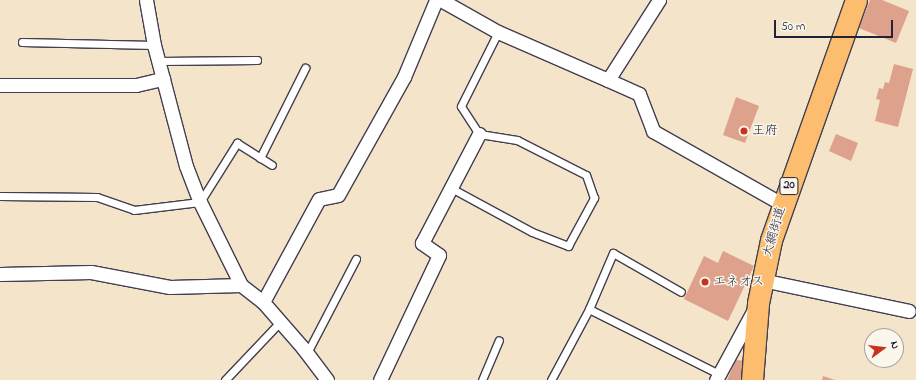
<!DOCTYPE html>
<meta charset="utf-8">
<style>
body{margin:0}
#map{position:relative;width:916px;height:380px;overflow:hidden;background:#f4e4ca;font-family:"Indie Flower","Klee One",sans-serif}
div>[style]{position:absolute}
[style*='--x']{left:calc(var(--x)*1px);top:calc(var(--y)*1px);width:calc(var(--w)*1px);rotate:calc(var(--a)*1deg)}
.building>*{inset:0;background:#dda18c}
.roads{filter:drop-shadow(1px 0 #423f50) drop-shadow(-1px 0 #423f50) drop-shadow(0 1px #423f50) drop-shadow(0 -1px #423f50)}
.service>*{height:7px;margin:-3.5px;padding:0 3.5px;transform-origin:3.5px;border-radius:3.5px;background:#fff}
.minor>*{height:13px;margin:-6.5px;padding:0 6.5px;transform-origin:6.5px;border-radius:6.5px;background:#fff}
.primary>*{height:21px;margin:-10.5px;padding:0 10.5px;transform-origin:10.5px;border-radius:10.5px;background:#fcbd6e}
.dots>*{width:11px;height:11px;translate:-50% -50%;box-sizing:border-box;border:2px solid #fbf7ec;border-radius:50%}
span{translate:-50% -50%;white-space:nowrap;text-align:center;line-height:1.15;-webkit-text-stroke:3px #fbf7ec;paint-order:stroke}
.shield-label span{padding:1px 3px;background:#fbf7ec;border:1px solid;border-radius:3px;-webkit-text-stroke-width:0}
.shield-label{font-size:12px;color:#22223b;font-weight:700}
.poi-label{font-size:13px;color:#22223b}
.left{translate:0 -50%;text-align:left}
.street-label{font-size:13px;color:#22223b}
.north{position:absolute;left:864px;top:328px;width:40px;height:40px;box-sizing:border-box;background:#fbf7ec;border:1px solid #a4a2a5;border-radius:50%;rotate:75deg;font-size:11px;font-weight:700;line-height:16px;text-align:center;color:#22223b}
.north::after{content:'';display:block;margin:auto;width:14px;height:18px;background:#c8321e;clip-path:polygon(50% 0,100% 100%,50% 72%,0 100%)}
.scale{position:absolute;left:774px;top:20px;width:119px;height:18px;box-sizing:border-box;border:2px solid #22223b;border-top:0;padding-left:5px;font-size:12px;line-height:14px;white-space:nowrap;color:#22223b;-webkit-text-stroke:3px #fbf7ec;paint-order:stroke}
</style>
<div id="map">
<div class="building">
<div style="clip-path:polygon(870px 0,882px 0,909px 11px,896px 43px,859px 28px)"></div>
<div style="clip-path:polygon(894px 64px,913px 69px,898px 127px,875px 121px,880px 100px,876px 99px,879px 88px,883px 89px,885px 82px,889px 83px)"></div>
<div style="clip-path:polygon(736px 97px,759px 106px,745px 143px,723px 135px)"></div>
<div style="clip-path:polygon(836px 134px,858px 143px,851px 161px,829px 151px)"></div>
<div style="clip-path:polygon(723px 251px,754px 266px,728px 321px,684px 299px,704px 256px,718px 263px)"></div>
<div style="clip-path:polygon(736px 360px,745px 361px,743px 380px,727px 380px)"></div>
<div style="clip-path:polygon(823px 376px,835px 380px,822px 380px)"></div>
</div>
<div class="roads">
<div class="service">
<div style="--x:22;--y:42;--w:132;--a:1.3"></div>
<div style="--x:159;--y:61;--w:98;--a:-0.6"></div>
<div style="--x:260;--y:158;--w:101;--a:-63.4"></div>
<div style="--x:451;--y:188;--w:92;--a:28.5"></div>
<div style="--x:532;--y:232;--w:39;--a:21"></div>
<div style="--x:568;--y:246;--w:55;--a:-61.6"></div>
<div style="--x:594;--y:198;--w:24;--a:-109"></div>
<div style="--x:586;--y:175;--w:77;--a:-153.1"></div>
<div style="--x:517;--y:140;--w:38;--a:-171"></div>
<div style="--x:479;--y:134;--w:33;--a:-123"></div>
<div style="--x:461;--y:106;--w:83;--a:-63.4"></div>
<div style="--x:0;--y:196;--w:97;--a:0.6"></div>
<div style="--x:97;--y:197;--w:39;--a:19"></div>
<div style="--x:134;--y:210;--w:66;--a:-6.9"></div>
<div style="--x:200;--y:202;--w:70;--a:-57.9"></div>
<div style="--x:237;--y:143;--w:41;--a:32.2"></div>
<div style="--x:589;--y:309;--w:61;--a:-66.8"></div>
<div style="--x:613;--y:253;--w:78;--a:29.8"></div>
<div style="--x:307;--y:353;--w:106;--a:-62.5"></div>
<div style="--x:225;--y:380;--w:79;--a:-46.5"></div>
<div style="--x:482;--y:380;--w:43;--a:-67"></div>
<div style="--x:551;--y:380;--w:81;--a:-61.8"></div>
<div style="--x:589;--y:309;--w:145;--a:26.6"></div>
</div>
<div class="minor">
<div style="--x:146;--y:0;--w:46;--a:79.9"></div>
<div style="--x:154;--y:45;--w:125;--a:75.2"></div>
<div style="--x:186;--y:166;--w:39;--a:69"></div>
<div style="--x:200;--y:202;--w:93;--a:63.7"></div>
<div style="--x:241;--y:285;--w:28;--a:38"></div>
<div style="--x:263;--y:302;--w:61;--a:49"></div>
<div style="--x:303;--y:348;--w:40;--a:53"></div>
<div style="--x:441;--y:0;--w:65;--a:29.3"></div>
<div style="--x:498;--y:32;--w:120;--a:23.6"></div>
<div style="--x:608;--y:80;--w:95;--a:-57.5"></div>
<div style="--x:608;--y:80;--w:34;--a:24"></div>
<div style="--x:639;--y:94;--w:40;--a:69"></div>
<div style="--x:653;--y:131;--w:148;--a:29.5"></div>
<div style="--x:0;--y:85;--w:136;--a:0"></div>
<div style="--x:136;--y:85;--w:28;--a:-13"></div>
<div style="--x:0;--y:274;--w:91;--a:-1.3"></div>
<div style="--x:91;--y:272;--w:80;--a:10.8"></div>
<div style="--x:170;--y:287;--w:71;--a:-1.6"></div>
<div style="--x:762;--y:280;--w:150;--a:11.9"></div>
<div style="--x:263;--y:302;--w:117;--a:-61.5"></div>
<div style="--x:319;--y:199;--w:19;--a:-12"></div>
<div style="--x:338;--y:195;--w:135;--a:-60.8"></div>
<div style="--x:404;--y:77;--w:83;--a:-67.4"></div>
<div style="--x:380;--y:380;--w:138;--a:-64.7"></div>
<div style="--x:439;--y:255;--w:21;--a:-145"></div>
<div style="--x:422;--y:243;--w:123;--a:-62.4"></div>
<div style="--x:716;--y:380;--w:82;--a:-61.6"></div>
</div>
<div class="primary">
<div style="--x:752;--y:380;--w:77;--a:-85.5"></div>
<div style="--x:758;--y:303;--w:64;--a:-78.3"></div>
<div style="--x:771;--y:240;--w:255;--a:-70.5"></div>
</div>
</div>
<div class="dots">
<div style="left:744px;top:131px;background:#c8321e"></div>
<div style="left:705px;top:282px;background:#c8321e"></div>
</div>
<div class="shield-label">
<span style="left:789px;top:186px">20</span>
</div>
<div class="poi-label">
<span class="left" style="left:752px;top:131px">王府</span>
<span class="left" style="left:713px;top:282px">エネオス</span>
</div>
<div class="street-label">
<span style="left:775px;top:232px;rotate:-74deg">大網街道</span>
</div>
<div class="north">N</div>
<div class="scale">50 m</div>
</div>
